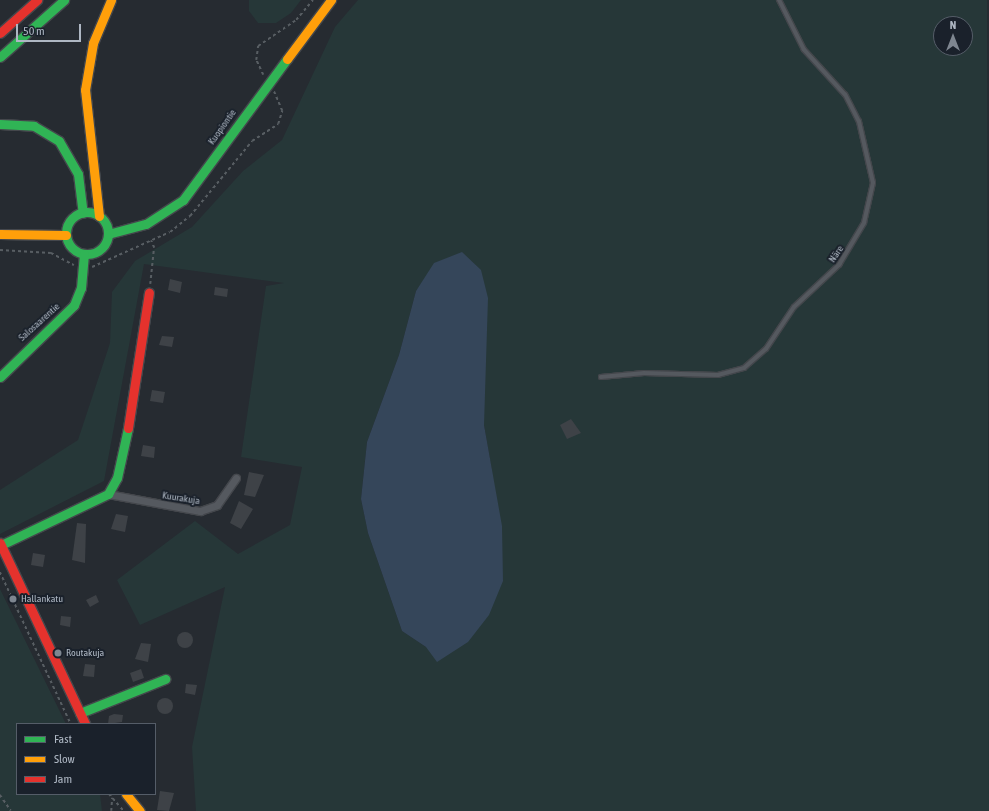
<!DOCTYPE html>
<meta charset="utf-8">
<style>
body{margin:0}
#map{position:relative;width:989px;height:811px;overflow:hidden;background:#262b31;font-family:"Asap Condensed",sans-serif}
div>[style]{position:absolute}
[style*='--x']{left:calc(var(--x)*1px);top:calc(var(--y)*1px);width:calc(var(--w)*1px);rotate:calc(var(--a)*1deg)}
.green>*{inset:0;background:#263738}
.water>*{inset:0;background:#35465a}
.building>*{inset:0;background:#3e4247}
.round{border-radius:50%}
.path>*{height:1.5px;margin-top:-0.75px;transform-origin:0;background:repeating-linear-gradient(90deg,#585e63 0 3px,transparent 0 6px)}
.roads{filter:drop-shadow(1px 0 #44474c) drop-shadow(-1px 0 #44474c) drop-shadow(0 1px #44474c) drop-shadow(0 -1px #44474c)}
.lane>*{height:3.5px;margin:-1.75px;padding:0 1.75px;transform-origin:1.75px;border-radius:1.75px;background:#55595f}
.street>*{height:7px;margin:-3.5px;padding:0 3.5px;transform-origin:3.5px;border-radius:3.5px;background:#55595f}
.fast>*{height:9px;margin:-4.5px;padding:0 4.5px;transform-origin:4.5px;border-radius:4.5px;background:#30b455}
.fast>.ring{margin:-4.5px;padding:0;box-sizing:content-box;background:none;border:9px solid #30b455;border-radius:50%}
.slow>*{height:9px;margin:-4.5px;padding:0 4.5px;transform-origin:4.5px;border-radius:4.5px;background:#ff9f0a}
.jam>*{height:9px;margin:-4.5px;padding:0 4.5px;transform-origin:4.5px;border-radius:4.5px;background:#e5322d}
.dots>*{width:11px;height:11px;translate:-50% -50%;box-sizing:border-box;border:2px solid #1a212b;border-radius:50%}
span{translate:-50% -50%;white-space:nowrap;text-align:center;line-height:1.15;-webkit-text-stroke:4px #1a212b;paint-order:stroke}
.street-label{font-size:10px;color:#aeb7c3}
.poi-label{font-size:10px;color:#aeb7c3}
.left{translate:0 -50%;text-align:left}
.legend{position:absolute;left:16px;top:723px;width:140px;height:72px;box-sizing:border-box;background:#1a212b;border:1px solid #555d68;margin:0;padding:5px 7px;list-style:none;font-size:12px;color:#aeb7c3}
.legend li{display:flex;align-items:center;gap:8px;height:20px}
.legend b{width:20px;border:1px solid #555d68}
.north{position:absolute;left:933px;top:16px;width:40px;height:40px;box-sizing:border-box;background:#1a212b;border:1px solid #555d68;border-radius:50%;rotate:0deg;font-size:11px;font-weight:700;line-height:16px;text-align:center;color:#aeb7c3}
.north::after{content:'';display:block;margin:auto;width:14px;height:18px;background:#7e8690;clip-path:polygon(50% 0,100% 100%,50% 72%,0 100%)}
.scale{position:absolute;left:16px;top:24px;width:65px;height:18px;box-sizing:border-box;border:2px solid #aeb7c3;border-top:0;padding-left:5px;font-size:12px;line-height:14px;white-space:nowrap;color:#aeb7c3;-webkit-text-stroke:3px #1a212b;paint-order:stroke}
</style>
<div id="map">
<div class="green">
<div style="clip-path:polygon(249px 0,301px 0,291px 13px,276px 23px,258px 23px,249px 11px)"></div>
<div style="clip-path:polygon(evenodd,358px 0,987px 0,989px 811px,196px 811px,192px 747px,225px 587px,140px 625px,117px 580px,195px 521px,238px 554px,290px 525px,302px 467px,241px 457px,266px 286px,284px 283px,144px 264px,104px 481px,0 534px,0 490px,78px 440px,110px 343px,112px 292px,135px 261px,192px 227px,243px 171px,282px 140px,335px 27px,358px 0,941px 24px,965px 24px,965px 48px,941px 48px,941px 24px,358px 0,425px 278px,483px 379px,484px 425px,492px 471px,426px 647px,402px 631px,368px 533px,361px 499px,367px 442px,399px 355px,416px 291px,425px 278px)"></div>
<div style="clip-path:polygon(0 589px,66px 724px,17px 724px,17px 794px,100px 794px,102px 811px,0 811px)"></div>
</div>
<div class="water">
<div style="clip-path:polygon(462px 252px,481px 270px,488px 298px,484px 425px,502px 526px,503px 581px,489px 615px,468px 642px,437px 662px,426px 647px,402px 631px,368px 533px,361px 499px,367px 442px,399px 355px,416px 291px,434px 263px)"></div>
</div>
<div class="building">
<div style="clip-path:polygon(170px 279px,182px 282px,180px 293px,168px 290px)"></div>
<div style="clip-path:polygon(215px 287px,228px 289px,227px 297px,214px 295px)"></div>
<div style="clip-path:polygon(162px 336px,174px 337px,172px 347px,159px 345px)"></div>
<div style="clip-path:polygon(152px 390px,165px 392px,163px 403px,150px 401px)"></div>
<div style="clip-path:polygon(571px 419px,581px 433px,567px 439px,560px 425px)"></div>
<div style="clip-path:polygon(143px 445px,155px 447px,154px 458px,141px 456px)"></div>
<div style="clip-path:polygon(249px 472px,264px 475px,255px 497px,244px 495px)"></div>
<div style="clip-path:polygon(239px 501px,253px 509px,241px 529px,230px 523px)"></div>
<div style="clip-path:polygon(116px 514px,128px 516px,125px 532px,111px 529px)"></div>
<div style="clip-path:polygon(77px 523px,86px 524px,85px 563px,72px 560px)"></div>
<div style="clip-path:polygon(33px 553px,45px 555px,43px 567px,31px 565px)"></div>
<div style="clip-path:polygon(96px 595px,99px 602px,90px 607px,86px 600px)"></div>
<div style="clip-path:polygon(61px 616px,71px 617px,70px 627px,60px 625px)"></div>
<div class="round" style="left:177px;top:632px;width:16px;height:16px"></div>
<div style="clip-path:polygon(141px 643px,151px 644px,148px 662px,135px 659px)"></div>
<div style="clip-path:polygon(85px 664px,95px 665px,94px 677px,83px 676px)"></div>
<div style="clip-path:polygon(141px 669px,144px 678px,133px 682px,130px 673px)"></div>
<div style="clip-path:polygon(186px 684px,197px 685px,195px 695px,185px 693px)"></div>
<div class="round" style="left:157px;top:698px;width:16px;height:16px"></div>
<div style="clip-path:polygon(114px 714px,123px 715px,122px 722px,108px 724px,109px 716px)"></div>
<div style="clip-path:polygon(160px 791px,174px 793px,169px 811px,157px 810px)"></div>
</div>
<div class="path">
<div style="--x:263;--y:75;--w:17;--a:-115"></div>
<div style="--x:256;--y:60;--w:14;--a:-82"></div>
<div style="--x:258;--y:46;--w:46;--a:-34.4"></div>
<div style="--x:296;--y:20;--w:26;--a:-50"></div>
<div style="--x:0;--y:250;--w:51;--a:3.4"></div>
<div style="--x:51;--y:253;--w:26;--a:28"></div>
<div style="--x:92;--y:267;--w:85;--a:-24.2"></div>
<div style="--x:170;--y:232;--w:26;--a:-39"></div>
<div style="--x:190;--y:216;--w:97;--a:-50.4"></div>
<div style="--x:252;--y:141;--w:31;--a:-33"></div>
<div style="--x:278;--y:124;--w:14;--a:-73"></div>
<div style="--x:282;--y:111;--w:21;--a:-113"></div>
<div style="--x:150;--y:284;--w:36;--a:-84"></div>
<div style="--x:154;--y:248;--w:8;--a:-113"></div>
<div style="--x:0;--y:572;--w:168;--a:65"></div>
<div style="--x:109;--y:794;--w:23;--a:49"></div>
<div style="--x:0;--y:795;--w:19;--a:55"></div>
<div style="--x:111;--y:811;--w:13;--a:-86"></div>
</div>
<div class="roads">
<div class="lane">
<div style="--x:601;--y:377;--w:43;--a:-5.3"></div>
<div style="--x:644;--y:373;--w:74;--a:1.5"></div>
<div style="--x:718;--y:375;--w:27;--a:-15"></div>
<div style="--x:744;--y:368;--w:29;--a:-41"></div>
<div style="--x:766;--y:349;--w:50;--a:-56.3"></div>
<div style="--x:794;--y:307;--w:62;--a:-43"></div>
<div style="--x:839;--y:265;--w:49;--a:-59.2"></div>
<div style="--x:864;--y:223;--w:41;--a:-77.3"></div>
<div style="--x:873;--y:183;--w:63;--a:-102.9"></div>
<div style="--x:859;--y:122;--w:30;--a:-117"></div>
<div style="--x:845;--y:95;--w:61;--a:-132.3"></div>
<div style="--x:804;--y:50;--w:56;--a:-116.6"></div>
</div>
<div class="street">
<div style="--x:108;--y:494;--w:94;--a:10.5"></div>
<div style="--x:200;--y:511;--w:18;--a:-19"></div>
<div style="--x:217;--y:505;--w:33;--a:-55"></div>
</div>
<div class="fast">
<div style="--x:0;--y:57;--w:86;--a:-41.7"></div>
<div style="--x:0;--y:124;--w:34;--a:3"></div>
<div style="--x:34;--y:126;--w:29;--a:31"></div>
<div style="--x:59;--y:141;--w:38;--a:60"></div>
<div style="--x:78;--y:174;--w:39;--a:83"></div>
<div class="ring" style="left:66px;top:212px;width:33px;height:33px"></div>
<div style="--x:108;--y:234;--w:39;--a:-15"></div>
<div style="--x:146;--y:224;--w:44;--a:-33"></div>
<div style="--x:183;--y:200;--w:175;--a:-53.6"></div>
<div style="--x:0;--y:377;--w:103;--a:-44.2"></div>
<div style="--x:74;--y:305;--w:18;--a:-68"></div>
<div style="--x:81;--y:288;--w:34;--a:-85"></div>
<div style="--x:1;--y:545;--w:119;--a:-25.5"></div>
<div style="--x:108;--y:494;--w:18;--a:-61"></div>
<div style="--x:117;--y:478;--w:51;--a:-77.6"></div>
<div style="--x:80;--y:713;--w:92;--a:-21.8"></div>
</div>
<div class="slow">
<div style="--x:287;--y:59;--w:74;--a:-53.3"></div>
<div style="--x:99;--y:216;--w:127;--a:-96.3"></div>
<div style="--x:85;--y:90;--w:48;--a:-80.3"></div>
<div style="--x:93;--y:43;--w:47;--a:-67.3"></div>
<div style="--x:0;--y:234;--w:66;--a:0.9"></div>
<div style="--x:126;--y:794;--w:22;--a:51"></div>
</div>
<div class="jam">
<div style="--x:0;--y:33;--w:50;--a:-41.7"></div>
<div style="--x:128;--y:428;--w:137;--a:-81.2"></div>
<div style="--x:0;--y:543;--w:200;--a:64.8"></div>
</div>
</div>
<div class="dots">
<div style="left:13px;top:599px;background:#7e8690"></div>
<div style="left:58px;top:653px;background:#7e8690"></div>
</div>
<div class="street-label">
<span style="left:222px;top:127px;rotate:-55deg">Kuopiontie</span>
<span style="left:836px;top:254px;rotate:-56deg">Näre</span>
<span style="left:39px;top:322px;rotate:-42deg">Salosaarentie</span>
<span style="left:181px;top:498px;rotate:9deg">Kuurakuja</span>
</div>
<div class="poi-label">
<span class="left" style="left:21px;top:599px">Hallankatu</span>
<span class="left" style="left:66px;top:653px">Routakuja</span>
</div>
<ul class="legend">
<li><b style="height:5px;background:#30b455"></b>Fast</li>
<li><b style="height:5px;background:#ff9f0a"></b>Slow</li>
<li><b style="height:5px;background:#e5322d"></b>Jam</li>
</ul>
<div class="north">N</div>
<div class="scale">50 m</div>
</div>
